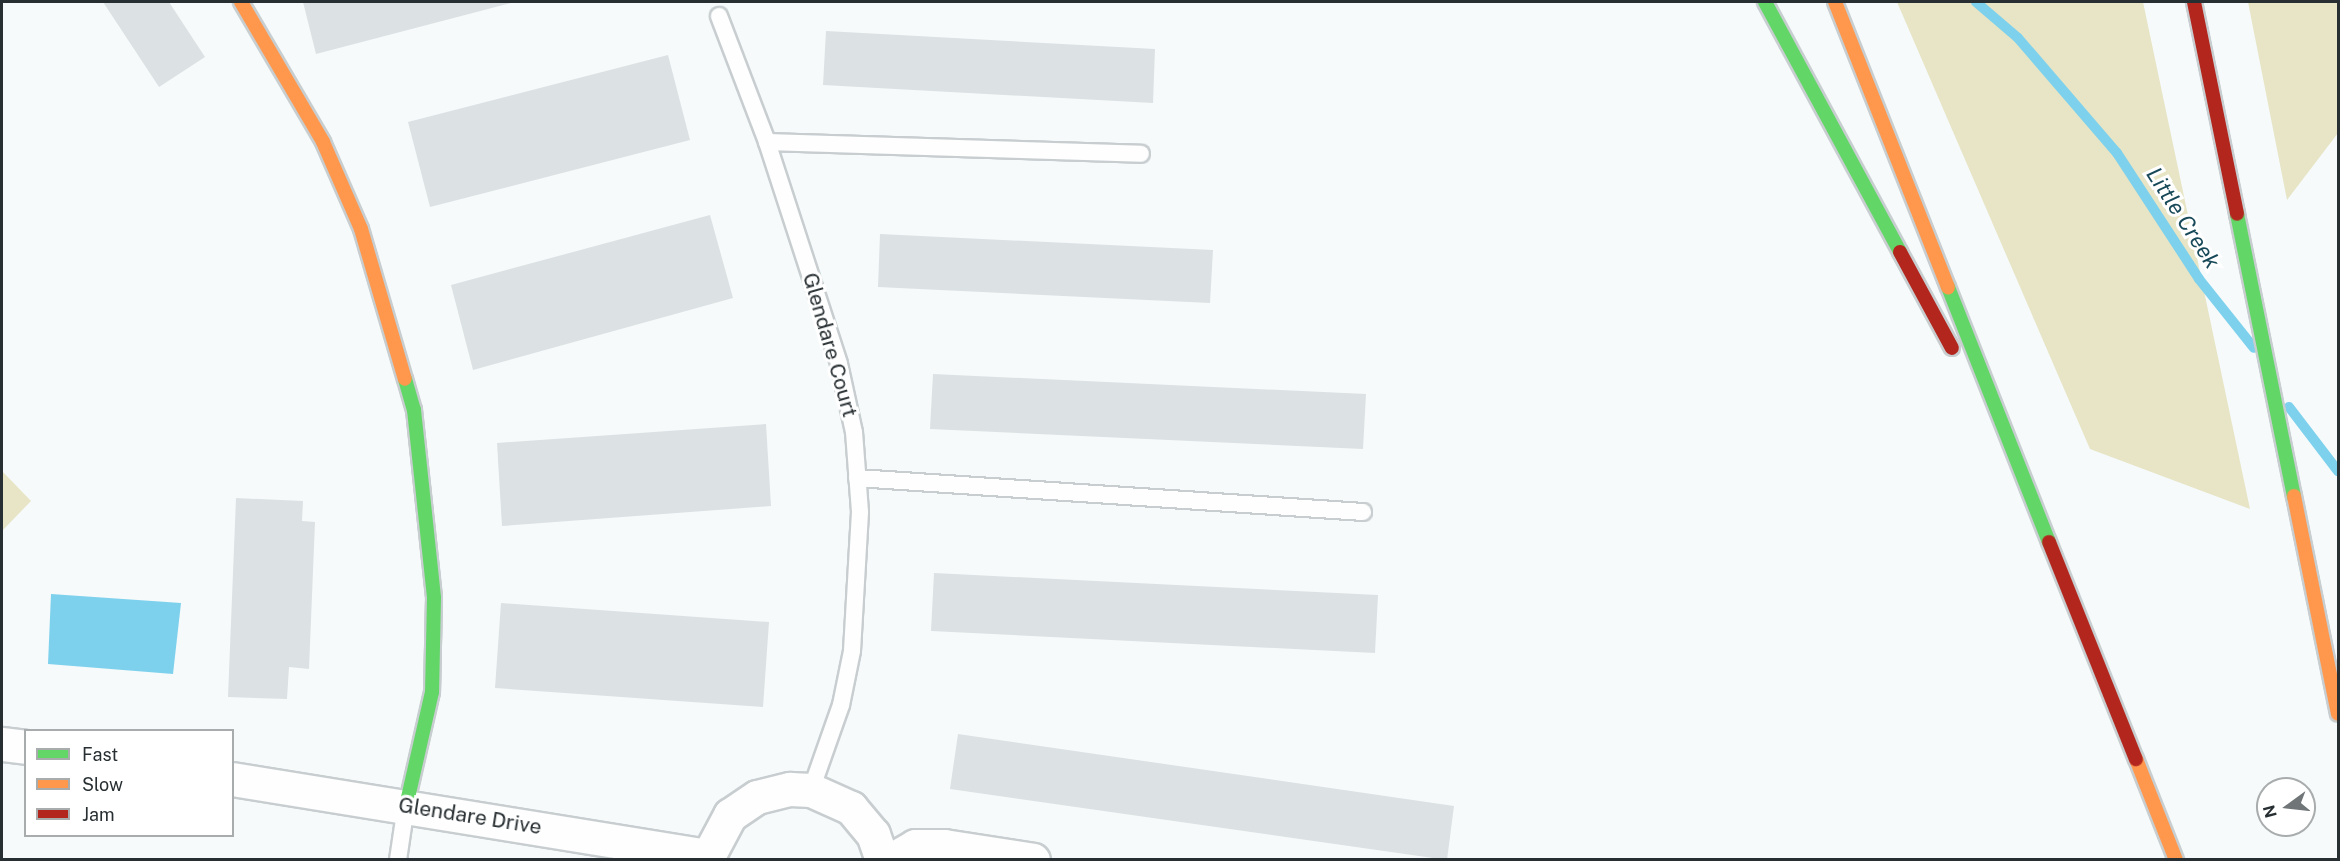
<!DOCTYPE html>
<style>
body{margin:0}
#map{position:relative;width:2340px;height:861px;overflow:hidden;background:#f6fafb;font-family:"Public Sans",sans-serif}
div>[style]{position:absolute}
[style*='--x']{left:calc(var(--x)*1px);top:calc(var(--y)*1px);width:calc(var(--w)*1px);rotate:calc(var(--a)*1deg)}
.green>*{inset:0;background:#e7e5c5}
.water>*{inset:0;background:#7ed1ec}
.stream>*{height:10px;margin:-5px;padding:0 5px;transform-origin:5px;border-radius:5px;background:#7ed1ec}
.building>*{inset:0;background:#dce1e3}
.roads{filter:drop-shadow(2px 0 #c8ced0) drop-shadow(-2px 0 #c8ced0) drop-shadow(0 2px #c8ced0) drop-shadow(0 -2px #c8ced0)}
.lane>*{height:16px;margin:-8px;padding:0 8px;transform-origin:8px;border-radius:8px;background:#fefefe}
.street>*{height:33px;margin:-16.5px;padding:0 16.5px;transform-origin:16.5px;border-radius:16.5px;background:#fefefe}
.fast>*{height:14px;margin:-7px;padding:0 7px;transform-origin:7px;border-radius:7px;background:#63d668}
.slow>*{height:14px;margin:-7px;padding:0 7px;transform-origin:7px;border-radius:7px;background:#ff974d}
.jam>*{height:14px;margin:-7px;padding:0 7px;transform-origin:7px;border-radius:7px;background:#b3261e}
span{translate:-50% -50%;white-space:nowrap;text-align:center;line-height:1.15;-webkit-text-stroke:6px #fff;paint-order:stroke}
.street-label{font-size:21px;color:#282f32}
.water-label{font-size:22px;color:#184959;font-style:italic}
.frame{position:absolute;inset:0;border:3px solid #282f32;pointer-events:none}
.legend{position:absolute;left:24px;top:729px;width:210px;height:108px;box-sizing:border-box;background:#fff;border:2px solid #a9acad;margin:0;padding:8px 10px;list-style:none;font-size:18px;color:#282f32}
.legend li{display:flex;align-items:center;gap:12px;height:30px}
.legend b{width:30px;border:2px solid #a9acad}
.north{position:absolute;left:2256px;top:777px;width:60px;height:60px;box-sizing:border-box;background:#fff;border:2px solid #a9acad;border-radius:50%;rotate:255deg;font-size:16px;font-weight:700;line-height:24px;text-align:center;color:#282f32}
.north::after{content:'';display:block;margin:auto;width:21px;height:27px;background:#707678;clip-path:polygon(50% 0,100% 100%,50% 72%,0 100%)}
</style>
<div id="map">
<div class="green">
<div style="clip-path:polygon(1897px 2px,2143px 2px,2250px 509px,2090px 449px)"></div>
<div style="clip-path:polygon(2248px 2px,2338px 2px,2338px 133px,2287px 200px)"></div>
<div style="clip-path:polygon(2px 471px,31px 501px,2px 531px)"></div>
</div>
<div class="water">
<div style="clip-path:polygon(51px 594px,181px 603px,173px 674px,48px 664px)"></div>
</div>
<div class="stream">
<div style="--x:1976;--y:2;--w:55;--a:40.6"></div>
<div style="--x:2018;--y:38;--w:152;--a:49.3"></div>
<div style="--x:2117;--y:153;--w:150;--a:56.9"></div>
<div style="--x:2199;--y:279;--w:88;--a:51.4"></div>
<div style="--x:2289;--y:407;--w:81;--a:52.6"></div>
</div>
<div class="building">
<div style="clip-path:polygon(103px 2px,169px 2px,205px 57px,159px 87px)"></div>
<div style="clip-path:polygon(303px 2px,515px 2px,316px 54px)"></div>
<div style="clip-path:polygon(826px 31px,1155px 49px,1153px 103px,823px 85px)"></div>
<div style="clip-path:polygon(668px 55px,690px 140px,430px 207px,408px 122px)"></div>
<div style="clip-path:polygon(710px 215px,733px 298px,473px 370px,451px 285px)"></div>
<div style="clip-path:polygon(880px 234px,1213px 250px,1210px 303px,878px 287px)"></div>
<div style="clip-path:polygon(933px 374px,1366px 394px,1363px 449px,930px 429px)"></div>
<div style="clip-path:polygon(766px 424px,771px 506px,502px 526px,497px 443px)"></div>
<div style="clip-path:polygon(236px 498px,303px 501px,302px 521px,315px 522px,309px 669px,289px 667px,287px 699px,228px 697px)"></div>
<div style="clip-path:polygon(934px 573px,1378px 595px,1375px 653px,931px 631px)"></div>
<div style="clip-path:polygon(501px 603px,769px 622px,763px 707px,495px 688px)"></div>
<div style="clip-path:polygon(958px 734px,1454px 806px,1447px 860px,950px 789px)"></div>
</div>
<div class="roads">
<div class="lane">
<div style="--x:719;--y:16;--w:135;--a:69.1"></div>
<div style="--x:767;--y:142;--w:233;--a:72"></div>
<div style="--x:839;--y:364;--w:70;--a:77.6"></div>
<div style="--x:854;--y:432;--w:80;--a:85.7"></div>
<div style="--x:860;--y:512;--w:139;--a:93.3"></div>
<div style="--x:852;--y:651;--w:55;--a:101.5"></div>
<div style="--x:841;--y:705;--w:90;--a:109.4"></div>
<div style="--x:767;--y:142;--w:374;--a:1.8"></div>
<div style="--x:857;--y:478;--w:507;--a:3.84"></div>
<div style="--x:398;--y:860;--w:55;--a:-81.6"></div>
</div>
<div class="street">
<div style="--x:2;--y:744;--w:24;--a:7"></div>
<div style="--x:232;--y:779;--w:480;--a:9.2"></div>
<div style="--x:706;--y:860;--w:51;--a:-61.9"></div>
<div style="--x:730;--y:815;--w:32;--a:-34"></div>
<div style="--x:757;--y:797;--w:34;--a:-14"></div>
<div style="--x:790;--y:789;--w:21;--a:3"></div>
<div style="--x:811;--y:790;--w:44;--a:24.2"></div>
<div style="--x:851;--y:808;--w:34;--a:50"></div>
<div style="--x:873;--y:834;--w:28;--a:71"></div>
<div style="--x:891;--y:860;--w:28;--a:-30"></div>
<div style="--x:915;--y:846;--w:29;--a:0"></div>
<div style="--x:944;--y:846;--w:90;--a:8.9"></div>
</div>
<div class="fast">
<div style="--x:1765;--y:2;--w:284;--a:61.6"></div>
<div style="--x:2237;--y:214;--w:288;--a:78.6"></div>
<div style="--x:1948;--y:287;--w:274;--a:68.4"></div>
<div style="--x:405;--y:379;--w:32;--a:74"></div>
<div style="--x:414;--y:410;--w:189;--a:83.9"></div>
<div style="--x:434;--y:598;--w:94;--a:91.2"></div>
<div style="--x:432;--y:692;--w:117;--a:102.8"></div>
</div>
<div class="slow">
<div style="--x:241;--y:2;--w:162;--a:59.6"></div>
<div style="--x:323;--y:142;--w:95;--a:66.4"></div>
<div style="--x:361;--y:229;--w:156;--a:73.7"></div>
<div style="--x:1835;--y:2;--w:307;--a:68.4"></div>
<div style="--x:2294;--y:496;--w:222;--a:78.6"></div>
<div style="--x:2136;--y:759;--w:109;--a:68.4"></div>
</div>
<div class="jam">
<div style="--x:2194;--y:2;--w:216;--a:78.5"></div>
<div style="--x:1900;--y:252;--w:109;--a:61.6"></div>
<div style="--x:2049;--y:542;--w:234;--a:68.2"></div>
</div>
</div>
<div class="street-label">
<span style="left:830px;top:345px;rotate:74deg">Glendare Court</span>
<span style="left:470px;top:816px;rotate:9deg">Glendare Drive</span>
</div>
<div class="water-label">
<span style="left:2183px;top:218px;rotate:57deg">Little Creek</span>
</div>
<div class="frame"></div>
<ul class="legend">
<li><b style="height:8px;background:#63d668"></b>Fast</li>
<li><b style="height:8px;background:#ff974d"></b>Slow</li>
<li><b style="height:8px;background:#b3261e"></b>Jam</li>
</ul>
<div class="north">N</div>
</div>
